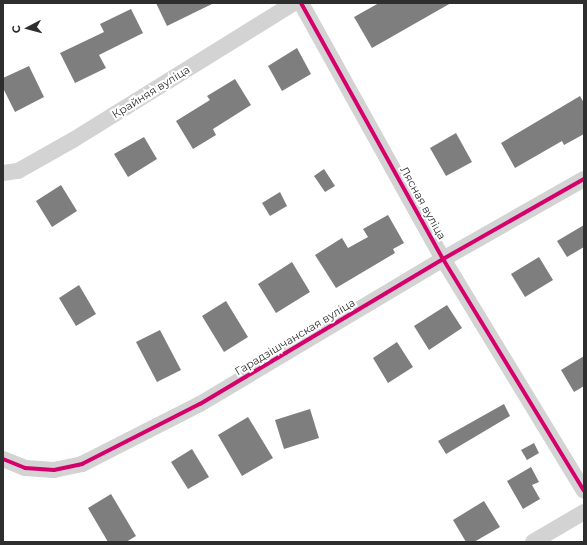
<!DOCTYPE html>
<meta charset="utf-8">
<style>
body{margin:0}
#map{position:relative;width:587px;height:545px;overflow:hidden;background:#fff;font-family:Montserrat,sans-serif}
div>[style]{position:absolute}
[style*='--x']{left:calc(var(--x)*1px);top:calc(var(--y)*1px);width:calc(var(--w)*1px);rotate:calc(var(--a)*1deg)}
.building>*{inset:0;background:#7e7e7e}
.minor>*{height:16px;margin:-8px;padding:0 8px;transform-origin:8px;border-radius:8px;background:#d3d3d3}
.cycleway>*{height:4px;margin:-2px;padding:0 2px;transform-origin:2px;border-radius:2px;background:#d6006c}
span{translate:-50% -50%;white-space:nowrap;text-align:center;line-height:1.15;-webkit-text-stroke:4px #fff;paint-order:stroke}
.street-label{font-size:11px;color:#2e2e2e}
.frame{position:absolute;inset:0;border:4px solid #2e2e2e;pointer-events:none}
.north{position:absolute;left:8px;top:8px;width:40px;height:40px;-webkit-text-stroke:3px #fff;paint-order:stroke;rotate:264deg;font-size:11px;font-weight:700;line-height:16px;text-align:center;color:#2e2e2e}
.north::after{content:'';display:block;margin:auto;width:14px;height:18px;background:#2e2e2e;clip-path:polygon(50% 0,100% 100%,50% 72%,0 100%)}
</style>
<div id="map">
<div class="building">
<div style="clip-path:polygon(156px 3px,214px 3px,167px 26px)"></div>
<div style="clip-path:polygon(379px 3px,451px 3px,372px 48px,354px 17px)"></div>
<div style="clip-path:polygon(131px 9px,143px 33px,99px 55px,106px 68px,75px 83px,60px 53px,104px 32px,100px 24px)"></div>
<div style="clip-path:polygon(297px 48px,311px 74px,282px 91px,268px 66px)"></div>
<div style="clip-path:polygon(29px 66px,44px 97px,15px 112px,3px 88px,3px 78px)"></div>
<div style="clip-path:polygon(235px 79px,251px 105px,213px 129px,216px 135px,193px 149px,176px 121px,210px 100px,207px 96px)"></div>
<div style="clip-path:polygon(580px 96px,584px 103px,584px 134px,564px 145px,562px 141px,515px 168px,501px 143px)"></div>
<div style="clip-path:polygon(456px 133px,472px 162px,446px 176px,430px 148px)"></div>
<div style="clip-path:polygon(144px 137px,157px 159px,128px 177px,114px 154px)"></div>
<div style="clip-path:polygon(324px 169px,335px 186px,325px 192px,314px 176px)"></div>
<div style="clip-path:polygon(61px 185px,77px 211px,52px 227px,36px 201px)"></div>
<div style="clip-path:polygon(280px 192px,287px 206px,270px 216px,262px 203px)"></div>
<div style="clip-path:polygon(388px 215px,404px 243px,393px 249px,395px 253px,336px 288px,315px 255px,342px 238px,348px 248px,368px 237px,363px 229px)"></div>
<div style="clip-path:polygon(584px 225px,584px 247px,567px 257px,557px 241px)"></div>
<div style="clip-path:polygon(539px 257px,553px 280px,525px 297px,511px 274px)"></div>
<div style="clip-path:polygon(292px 262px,310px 292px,276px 313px,258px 284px)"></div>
<div style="clip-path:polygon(79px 285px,96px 314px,76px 326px,59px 298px)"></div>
<div style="clip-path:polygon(226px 301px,248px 337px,224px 352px,202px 316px)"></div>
<div style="clip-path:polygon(447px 305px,462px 328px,429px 350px,414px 326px)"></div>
<div style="clip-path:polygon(160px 330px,181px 370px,157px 382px,136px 342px)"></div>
<div style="clip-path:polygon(397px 342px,413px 367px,388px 383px,373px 358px)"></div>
<div style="clip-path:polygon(584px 356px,584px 386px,574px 392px,561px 370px)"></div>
<div style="clip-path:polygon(504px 404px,510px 416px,446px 454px,438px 441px)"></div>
<div style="clip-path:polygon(310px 409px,319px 438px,284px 449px,275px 420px)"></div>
<div style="clip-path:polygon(248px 417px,273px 458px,242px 476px,218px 435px)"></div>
<div style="clip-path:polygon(534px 443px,539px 453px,527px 460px,521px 450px)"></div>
<div style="clip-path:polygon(192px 449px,209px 477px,188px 489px,171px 462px)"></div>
<div style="clip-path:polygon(531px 467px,539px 482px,532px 485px,540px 499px,523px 509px,507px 481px)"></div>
<div style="clip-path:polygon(111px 494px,136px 536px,126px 542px,108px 542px,88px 508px)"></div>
<div style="clip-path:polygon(484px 501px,500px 527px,474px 542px,466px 542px,453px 520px)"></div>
</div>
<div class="minor">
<div style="--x:301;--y:3;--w:293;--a:61"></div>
<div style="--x:443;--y:259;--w:271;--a:58.7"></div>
<div style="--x:3;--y:173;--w:15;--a:-8"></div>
<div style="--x:18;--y:171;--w:63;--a:-29.4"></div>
<div style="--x:73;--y:140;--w:260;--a:-31.8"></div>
<div style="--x:3;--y:459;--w:24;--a:22"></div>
<div style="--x:25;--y:468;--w:29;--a:4"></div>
<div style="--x:54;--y:470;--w:29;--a:-12"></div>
<div style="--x:82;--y:464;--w:132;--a:-27"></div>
<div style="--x:200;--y:404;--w:283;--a:-30.8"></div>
<div style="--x:443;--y:259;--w:162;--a:-29.6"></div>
<div style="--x:533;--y:542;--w:59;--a:-30.5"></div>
</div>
<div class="cycleway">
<div style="--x:301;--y:3;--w:293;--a:61"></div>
<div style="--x:443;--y:259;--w:271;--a:58.7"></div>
<div style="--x:3;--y:459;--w:24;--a:22"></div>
<div style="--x:25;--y:468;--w:29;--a:4"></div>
<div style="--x:54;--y:470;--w:29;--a:-12"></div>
<div style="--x:82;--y:464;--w:132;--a:-27"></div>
<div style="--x:200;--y:404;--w:283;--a:-30.8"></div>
<div style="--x:443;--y:259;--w:162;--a:-29.6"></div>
</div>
<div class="street-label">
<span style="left:151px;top:92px;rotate:-32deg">Крайняя вуліца</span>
<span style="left:423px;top:203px;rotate:61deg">Лясная вуліца</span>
<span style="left:295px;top:337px;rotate:-31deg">Гарадзішчанская вуліца</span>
</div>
<div class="frame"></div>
<div class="north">С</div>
</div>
